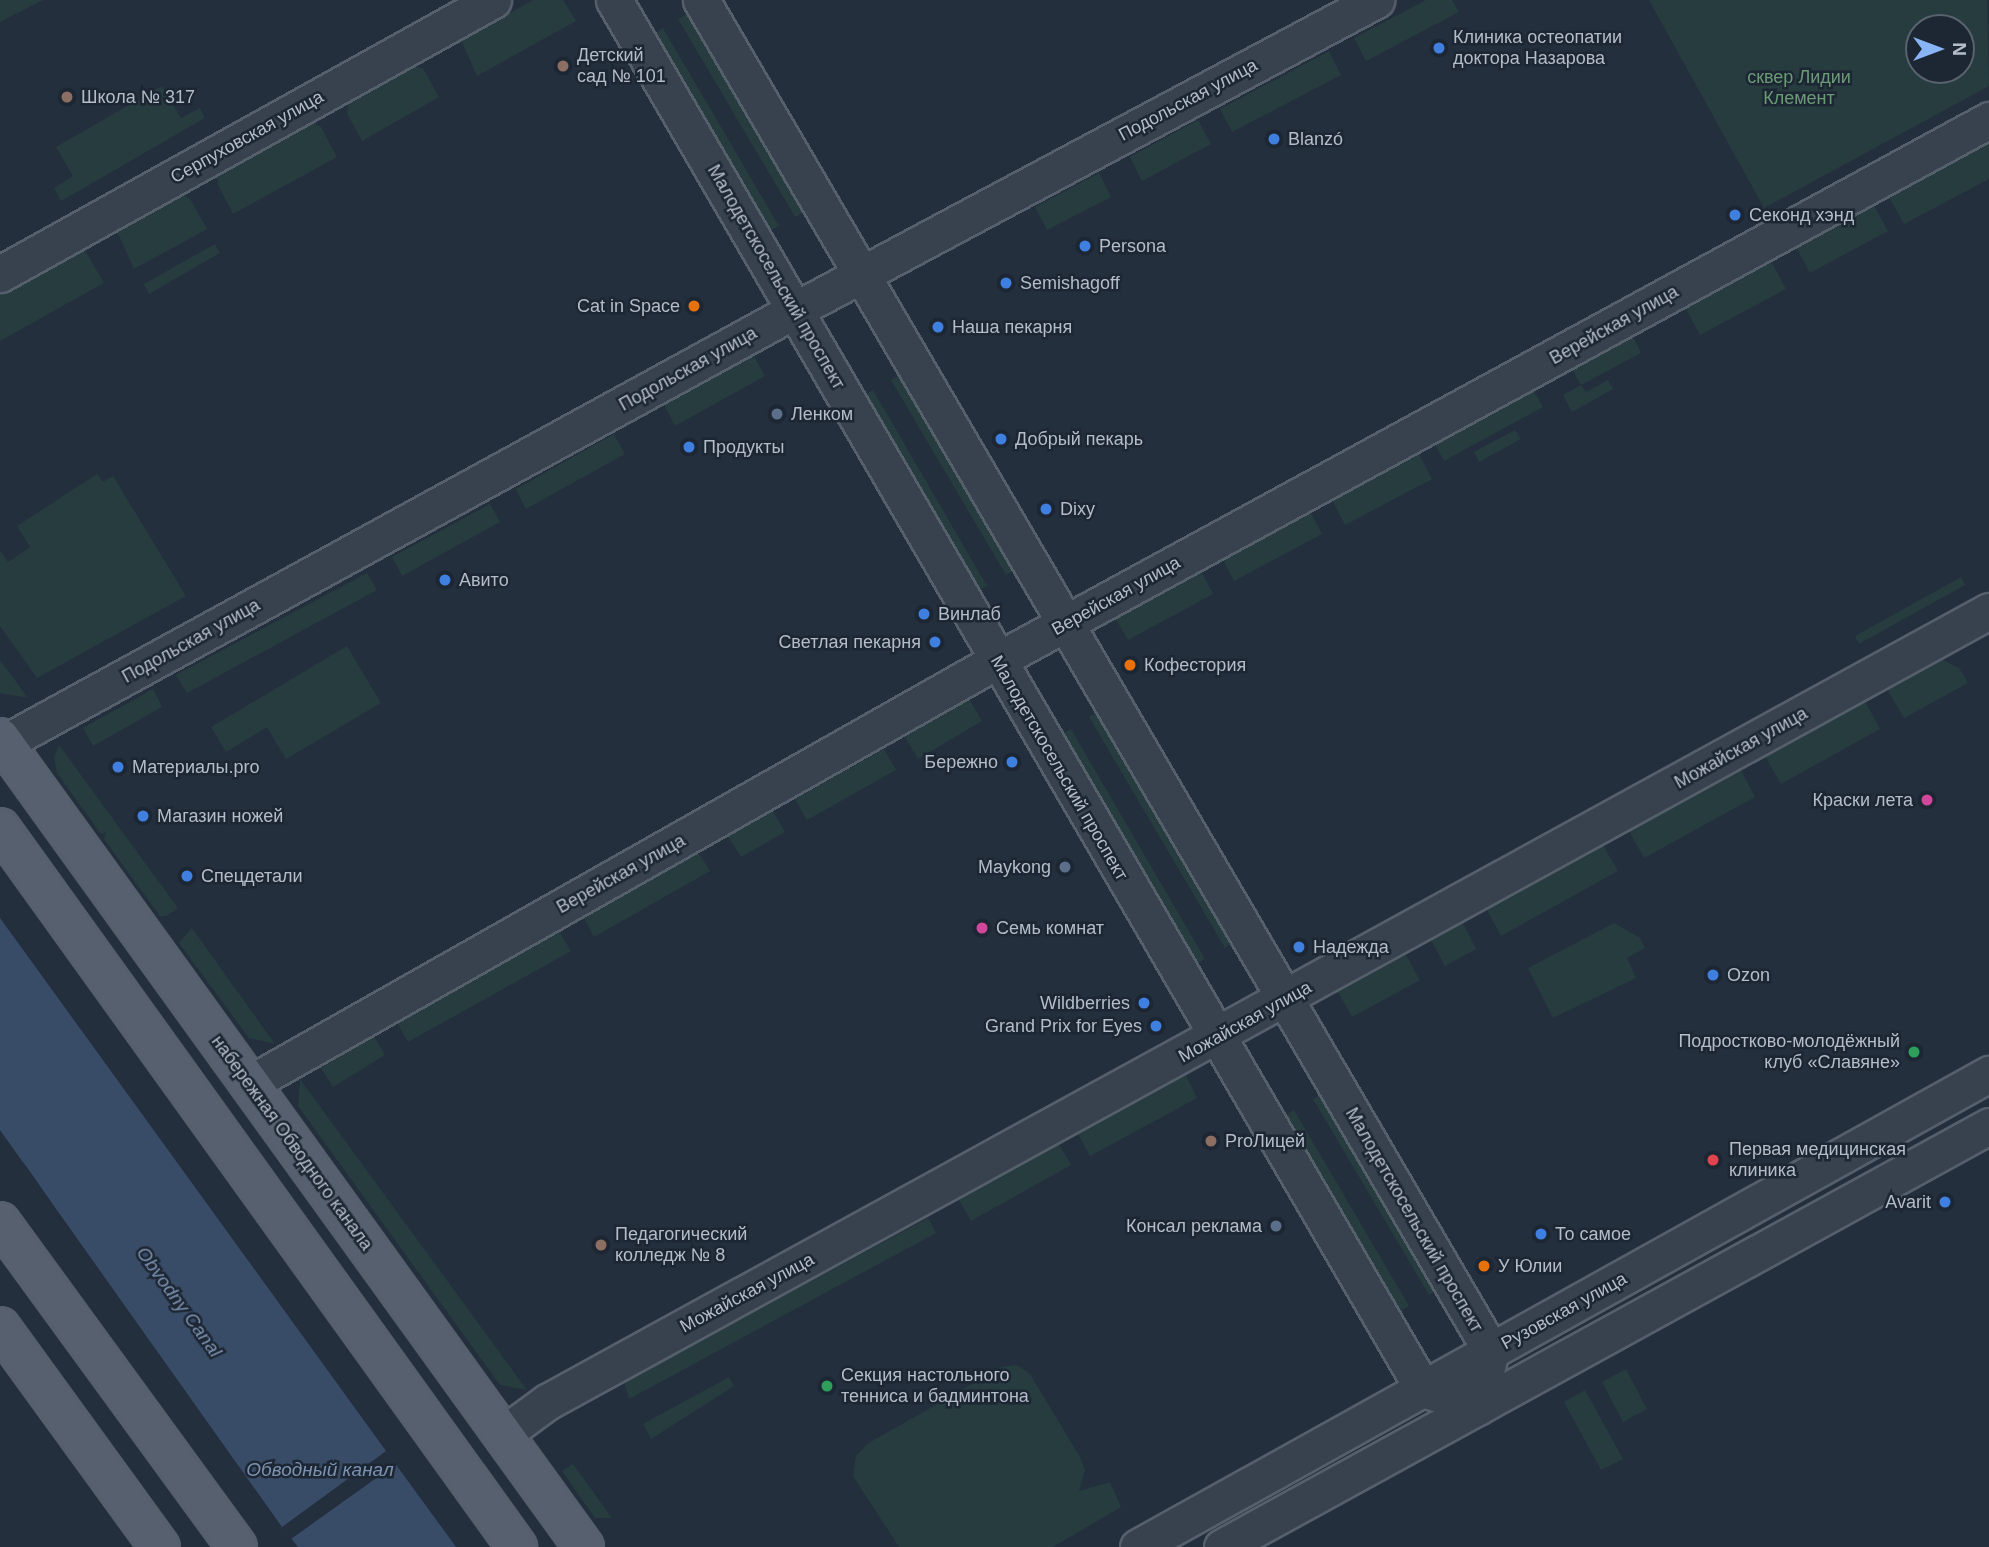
<!DOCTYPE html>
<meta charset="utf-8">
<style>
body{margin:0}
#map{position:relative;width:1989px;height:1547px;overflow:hidden;background:#242f3e;font-family:Helvetica,sans-serif}
div>[style]{position:absolute}
[style*='--x']{left:calc(var(--x)*1px);top:calc(var(--y)*1px);width:calc(var(--w)*1px);rotate:calc(var(--a)*1deg)}
.green>*{inset:0;background:#263c3f}
.water>*{inset:0;background:#394c67}
.pier>*{inset:0;background:#242f3e}
.roads{filter:drop-shadow(2px 0 #565f6c) drop-shadow(-2px 0 #565f6c) drop-shadow(0 2px #565f6c) drop-shadow(0 -2px #565f6c)}
.minor>*{height:35px;margin:-17.5px;padding:0 17.5px;transform-origin:17.5px;border-radius:17.5px;background:#38414e}
.major>*{height:38px;margin:-19px;padding:0 19px;transform-origin:19px;border-radius:19px;background:#56606e}
.dots>*{width:19px;height:19px;translate:-50% -50%;box-sizing:border-box;border:4px solid #1d2633;border-radius:50%}
span{translate:-50% -50%;white-space:nowrap;text-align:center;line-height:1.15;-webkit-text-stroke:5px #1d2633;paint-order:stroke}
.poi-label{font-size:18px;color:#b4bcc9}
.left{translate:0 -50%;text-align:left}
.right{translate:-100% -50%;text-align:right}
.park-label{font-size:18px;color:#6b9a76}
.street-label{font-size:18px;color:#b4bcc9}
.water-label{font-size:19px;color:#7c92b1;font-style:italic}
.north{position:absolute;left:1905px;top:14px;width:70px;height:70px;box-sizing:border-box;background:#1d2633;border:2px solid #59626f;border-radius:50%;rotate:90deg;font-size:19px;font-weight:700;line-height:28px;text-align:center;color:#b4bcc9}
.north::after{content:'';display:block;margin:auto;width:24px;height:32px;background:#8ab4f8;clip-path:polygon(50% 0,100% 100%,50% 72%,0 100%)}
</style>
<div id="map">
<div class="green">
<div style="clip-path:polygon(0 0,43px 0,0 22px)"></div>
<div style="clip-path:polygon(533px 0,563px 0,576px 21px,477px 76px,461px 40px)"></div>
<div style="clip-path:polygon(1426px 0,1452px 0,1459px 12px,1366px 61px,1354px 38px)"></div>
<div style="clip-path:polygon(evenodd,1649px 0,1987px 0,1989px 86px,1764px 208px,1649px 0,1919px 28px,1961px 28px,1961px 70px,1919px 70px,1919px 28px)"></div>
<div style="clip-path:polygon(690px 12px,806px 211px,795px 217px,678px 19px)"></div>
<div style="clip-path:polygon(663px 28px,779px 226px,767px 232px,651px 35px)"></div>
<div style="clip-path:polygon(1329px 51px,1341px 75px,1232px 132px,1220px 109px)"></div>
<div style="clip-path:polygon(414px 66px,423px 68px,439px 97px,362px 141px,347px 114px,348px 102px)"></div>
<div style="clip-path:polygon(162px 86px,181px 118px,200px 108px,205px 118px,61px 201px,54px 188px,73px 176px,56px 147px)"></div>
<div style="clip-path:polygon(1198px 120px,1211px 144px,1142px 181px,1130px 157px)"></div>
<div style="clip-path:polygon(311px 122px,321px 127px,337px 157px,233px 214px,218px 185px,217px 174px)"></div>
<div style="clip-path:polygon(1989px 140px,1989px 179px,1904px 224px,1887px 194px)"></div>
<div style="clip-path:polygon(1099px 173px,1111px 197px,1047px 230px,1035px 207px)"></div>
<div style="clip-path:polygon(182px 194px,190px 199px,207px 229px,134px 269px,116px 229px)"></div>
<div style="clip-path:polygon(1873px 204px,1888px 231px,1810px 273px,1795px 245px)"></div>
<div style="clip-path:polygon(215px 244px,220px 253px,149px 294px,144px 284px)"></div>
<div style="clip-path:polygon(83px 247px,104px 283px,0 341px,0 294px)"></div>
<div style="clip-path:polygon(1770px 259px,1786px 289px,1700px 335px,1684px 305px)"></div>
<div style="clip-path:polygon(1631px 333px,1641px 353px,1581px 385px,1586px 392px,1608px 380px,1613px 389px,1572px 412px,1563px 395px,1581px 385px,1570px 365px)"></div>
<div style="clip-path:polygon(754px 356px,765px 376px,675px 426px,664px 405px)"></div>
<div style="clip-path:polygon(902px 374px,1016px 569px,1006px 575px,891px 380px)"></div>
<div style="clip-path:polygon(1532px 388px,1543px 407px,1444px 461px,1434px 442px)"></div>
<div style="clip-path:polygon(873px 390px,987px 586px,976px 592px,863px 396px)"></div>
<div style="clip-path:polygon(1515px 430px,1521px 439px,1479px 462px,1474px 452px)"></div>
<div style="clip-path:polygon(614px 434px,625px 454px,526px 509px,516px 489px)"></div>
<div style="clip-path:polygon(1418px 452px,1432px 479px,1345px 525px,1331px 498px)"></div>
<div style="clip-path:polygon(97px 474px,103px 482px,113px 476px,186px 596px,37px 678px,0 626px,0 550px,8px 562px,30px 547px,17px 526px)"></div>
<div style="clip-path:polygon(490px 504px,500px 522px,402px 576px,392px 557px)"></div>
<div style="clip-path:polygon(1310px 511px,1322px 534px,1234px 581px,1222px 558px)"></div>
<div style="clip-path:polygon(1201px 571px,1213px 594px,1128px 640px,1115px 618px)"></div>
<div style="clip-path:polygon(367px 573px,377px 590px,187px 693px,176px 675px)"></div>
<div style="clip-path:polygon(1961px 577px,1965px 585px,1859px 644px,1855px 636px)"></div>
<div style="clip-path:polygon(347px 646px,381px 703px,286px 759px,267px 727px,226px 752px,211px 727px)"></div>
<div style="clip-path:polygon(1941px 659px,1959px 668px,1968px 683px,1904px 718px,1887px 689px)"></div>
<div style="clip-path:polygon(0 660px,28px 698px,0 693px)"></div>
<div style="clip-path:polygon(153px 689px,162px 707px,93px 746px,83px 728px)"></div>
<div style="clip-path:polygon(969px 699px,982px 721px,918px 759px,905px 737px)"></div>
<div style="clip-path:polygon(1865px 701px,1880px 729px,1781px 784px,1765px 756px)"></div>
<div style="clip-path:polygon(1100px 711px,1235px 941px,1225px 948px,1089px 717px)"></div>
<div style="clip-path:polygon(1071px 729px,1205px 959px,1194px 965px,1061px 735px)"></div>
<div style="clip-path:polygon(59px 745px,178px 908px,166px 916px,160px 916px,104px 839px,106px 832px,101px 834px,57px 773px,54px 757px)"></div>
<div style="clip-path:polygon(884px 749px,896px 770px,807px 820px,795px 799px)"></div>
<div style="clip-path:polygon(1741px 770px,1755px 797px,1644px 858px,1629px 831px)"></div>
<div style="clip-path:polygon(773px 811px,785px 832px,741px 857px,728px 836px)"></div>
<div style="clip-path:polygon(1603px 845px,1618px 871px,1501px 936px,1487px 910px)"></div>
<div style="clip-path:polygon(698px 852px,710px 871px,594px 937px,584px 918px)"></div>
<div style="clip-path:polygon(1463px 923px,1476px 949px,1445px 966px,1431px 940px)"></div>
<div style="clip-path:polygon(1614px 923px,1640px 938px,1645px 948px,1627px 958px,1636px 978px,1553px 1018px,1528px 968px)"></div>
<div style="clip-path:polygon(192px 928px,275px 1044px,249px 1038px,179px 943px)"></div>
<div style="clip-path:polygon(559px 931px,571px 951px,408px 1042px,397px 1023px)"></div>
<div style="clip-path:polygon(1406px 955px,1420px 980px,1352px 1017px,1338px 992px)"></div>
<div style="clip-path:polygon(373px 1035px,385px 1055px,333px 1087px,321px 1068px)"></div>
<div style="clip-path:polygon(1186px 1075px,1197px 1098px,1090px 1156px,1078px 1134px)"></div>
<div style="clip-path:polygon(300px 1079px,527px 1390px,500px 1385px,298px 1106px)"></div>
<div style="clip-path:polygon(1325px 1092px,1440px 1288px,1429px 1295px,1313px 1099px)"></div>
<div style="clip-path:polygon(1294px 1110px,1409px 1306px,1397px 1313px,1282px 1117px)"></div>
<div style="clip-path:polygon(1058px 1142px,1071px 1165px,971px 1221px,958px 1198px)"></div>
<div style="clip-path:polygon(928px 1218px,936px 1233px,629px 1399px,624px 1382px)"></div>
<div style="clip-path:polygon(1017px 1365px,1030px 1374px,1080px 1457px,1085px 1470px,1079px 1491px,1110px 1482px,1121px 1507px,1053px 1547px,899px 1547px,853px 1476px,856px 1456px,867px 1444px,1002px 1367px)"></div>
<div style="clip-path:polygon(1626px 1369px,1647px 1409px,1623px 1422px,1602px 1382px)"></div>
<div style="clip-path:polygon(729px 1377px,734px 1386px,651px 1439px,643px 1424px)"></div>
<div style="clip-path:polygon(1585px 1390px,1623px 1459px,1601px 1470px,1564px 1402px)"></div>
<div style="clip-path:polygon(573px 1464px,612px 1518px,595px 1518px,562px 1471px)"></div>
</div>
<div class="water">
<div style="clip-path:polygon(0 918px,386px 1451px,456px 1547px,298px 1547px,282px 1527px,0 1130px)"></div>
</div>
<div class="pier">
<div style="clip-path:polygon(22px 1160px,51px 1202px,101px 1274px,48px 1204px)"></div>
<div style="clip-path:polygon(386px 1451px,396px 1464px,291px 1539px,282px 1527px)"></div>
</div>
<div class="roads">
<div class="minor">
<div style="--x:614;--y:0;--w:1607;--a:59.78"></div>
<div style="--x:1423;--y:1389;--w:57;--a:18.4"></div>
<div style="--x:701;--y:0;--w:1565;--a:59.68"></div>
<div style="--x:1491;--y:1351;--w:58;--a:104"></div>
<div style="--x:0;--y:274;--w:564;--a:-29.06"></div>
<div style="--x:4;--y:743;--w:902;--a:-28.7"></div>
<div style="--x:795;--y:310;--w:659;--a:-28.08"></div>
<div style="--x:249;--y:1084;--w:858;--a:-29.52"></div>
<div style="--x:996;--y:661;--w:1131;--a:-28.58"></div>
<div style="--x:502;--y:1435;--w:56;--a:-36.3"></div>
<div style="--x:547;--y:1402;--w:1645;--a:-28.75"></div>
<div style="--x:1138;--y:1547;--w:974;--a:-29.07"></div>
<div style="--x:1222;--y:1547;--w:875;--a:-28.76"></div>
</div>
<div class="major">
<div style="--x:0;--y:738;--w:998;--a:54.18"></div>
<div style="--x:0;--y:828;--w:886;--a:54.28"></div>
<div style="--x:0;--y:1222;--w:402;--a:53.9"></div>
<div style="--x:0;--y:1327;--w:272;--a:54"></div>
</div>
</div>
<div class="dots">
<div style="left:1439px;top:48px;background:#3f7fe0"></div>
<div style="left:563px;top:66px;background:#8d6e63"></div>
<div style="left:67px;top:97px;background:#8d6e63"></div>
<div style="left:1274px;top:139px;background:#3f7fe0"></div>
<div style="left:1735px;top:215px;background:#3f7fe0"></div>
<div style="left:1085px;top:246px;background:#3f7fe0"></div>
<div style="left:1006px;top:283px;background:#3f7fe0"></div>
<div style="left:694px;top:306px;background:#e8710a"></div>
<div style="left:938px;top:327px;background:#3f7fe0"></div>
<div style="left:777px;top:414px;background:#5c6f8a"></div>
<div style="left:1001px;top:439px;background:#3f7fe0"></div>
<div style="left:689px;top:447px;background:#3f7fe0"></div>
<div style="left:1046px;top:509px;background:#3f7fe0"></div>
<div style="left:445px;top:580px;background:#3f7fe0"></div>
<div style="left:924px;top:614px;background:#3f7fe0"></div>
<div style="left:935px;top:642px;background:#3f7fe0"></div>
<div style="left:1130px;top:665px;background:#e8710a"></div>
<div style="left:1012px;top:762px;background:#3f7fe0"></div>
<div style="left:118px;top:767px;background:#3f7fe0"></div>
<div style="left:1927px;top:800px;background:#d1479c"></div>
<div style="left:143px;top:816px;background:#3f7fe0"></div>
<div style="left:1065px;top:867px;background:#5c6f8a"></div>
<div style="left:187px;top:876px;background:#3f7fe0"></div>
<div style="left:982px;top:928px;background:#d1479c"></div>
<div style="left:1299px;top:947px;background:#3f7fe0"></div>
<div style="left:1713px;top:975px;background:#3f7fe0"></div>
<div style="left:1144px;top:1003px;background:#3f7fe0"></div>
<div style="left:1156px;top:1026px;background:#3f7fe0"></div>
<div style="left:1914px;top:1052px;background:#2e9e5b"></div>
<div style="left:1211px;top:1141px;background:#8d6e63"></div>
<div style="left:1713px;top:1160px;background:#e0444e"></div>
<div style="left:1945px;top:1202px;background:#3f7fe0"></div>
<div style="left:1276px;top:1226px;background:#5c6f8a"></div>
<div style="left:1541px;top:1234px;background:#3f7fe0"></div>
<div style="left:601px;top:1245px;background:#8d6e63"></div>
<div style="left:1484px;top:1266px;background:#e8710a"></div>
<div style="left:827px;top:1386px;background:#2e9e5b"></div>
</div>
<div class="poi-label">
<span class="left" style="left:1453px;top:48px">Клиника остеопатии<br>доктора Назарова</span>
<span class="left" style="left:577px;top:66px">Детский<br>сад № 101</span>
<span class="left" style="left:81px;top:97px">Школа № 317</span>
<span class="left" style="left:1288px;top:139px">Blanzó</span>
<span class="left" style="left:1749px;top:215px">Секонд хэнд</span>
<span class="left" style="left:1099px;top:246px">Persona</span>
<span class="left" style="left:1020px;top:283px">Semishagoff</span>
<span class="right" style="left:680px;top:306px">Cat in Space</span>
<span class="left" style="left:952px;top:327px">Наша пекарня</span>
<span class="left" style="left:791px;top:414px">Ленком</span>
<span class="left" style="left:1015px;top:439px">Добрый пекарь</span>
<span class="left" style="left:703px;top:447px">Продукты</span>
<span class="left" style="left:1060px;top:509px">Dixy</span>
<span class="left" style="left:459px;top:580px">Авито</span>
<span class="left" style="left:938px;top:614px">Винлаб</span>
<span class="right" style="left:921px;top:642px">Светлая пекарня</span>
<span class="left" style="left:1144px;top:665px">Кофестория</span>
<span class="right" style="left:998px;top:762px">Бережно</span>
<span class="left" style="left:132px;top:767px">Материалы.pro</span>
<span class="right" style="left:1913px;top:800px">Краски лета</span>
<span class="left" style="left:157px;top:816px">Магазин ножей</span>
<span class="right" style="left:1051px;top:867px">Maykong</span>
<span class="left" style="left:201px;top:876px">Спецдетали</span>
<span class="left" style="left:996px;top:928px">Семь комнат</span>
<span class="left" style="left:1313px;top:947px">Надежда</span>
<span class="left" style="left:1727px;top:975px">Ozon</span>
<span class="right" style="left:1130px;top:1003px">Wildberries</span>
<span class="right" style="left:1142px;top:1026px">Grand Prix for Eyes</span>
<span class="right" style="left:1900px;top:1052px">Подростково-молодёжный<br>клуб «Славяне»</span>
<span class="left" style="left:1225px;top:1141px">ProЛицей</span>
<span class="left" style="left:1729px;top:1160px">Первая медицинская<br>клиника</span>
<span class="right" style="left:1931px;top:1202px">Avarit</span>
<span class="right" style="left:1262px;top:1226px">Консал реклама</span>
<span class="left" style="left:1555px;top:1234px">То самое</span>
<span class="left" style="left:615px;top:1245px">Педагогический<br>колледж № 8</span>
<span class="left" style="left:1498px;top:1266px">У Юлии</span>
<span class="left" style="left:841px;top:1386px">Секция настольного<br>тенниса и бадминтона</span>
</div>
<div class="park-label">
<span style="left:1799px;top:88px">сквер Лидии<br>Клемент</span>
</div>
<div class="street-label">
<span style="left:1188px;top:100px;rotate:-28deg">Подольская улица</span>
<span style="left:247px;top:137px;rotate:-29deg">Серпуховская улица</span>
<span style="left:776px;top:277px;rotate:60deg">Малодетскосельский проспект</span>
<span style="left:1614px;top:325px;rotate:-29deg">Верейская улица</span>
<span style="left:688px;top:369px;rotate:-29deg">Подольская улица</span>
<span style="left:1116px;top:596px;rotate:-29deg">Верейская улица</span>
<span style="left:191px;top:641px;rotate:-29deg">Подольская улица</span>
<span style="left:1741px;top:748px;rotate:-29deg">Можайская улица</span>
<span style="left:1059px;top:768px;rotate:60deg">Малодетскосельский проспект</span>
<span style="left:621px;top:874px;rotate:-29deg">Верейская улица</span>
<span style="left:1245px;top:1022px;rotate:-29deg">Можайская улица</span>
<span style="left:292px;top:1143px;rotate:54deg">набережная Обводного канала</span>
<span style="left:1414px;top:1220px;rotate:60deg">Малодетскосельский проспект</span>
<span style="left:747px;top:1293px;rotate:-28deg">Можайская улица</span>
<span style="left:1564px;top:1311px;rotate:-29deg">Рузовская улица</span>
</div>
<div class="water-label">
<span style="left:179px;top:1302px;rotate:54deg">Obvodny Canal</span>
<span style="left:320px;top:1470px">Обводный канал</span>
</div>
<div class="north">N</div>
</div>
